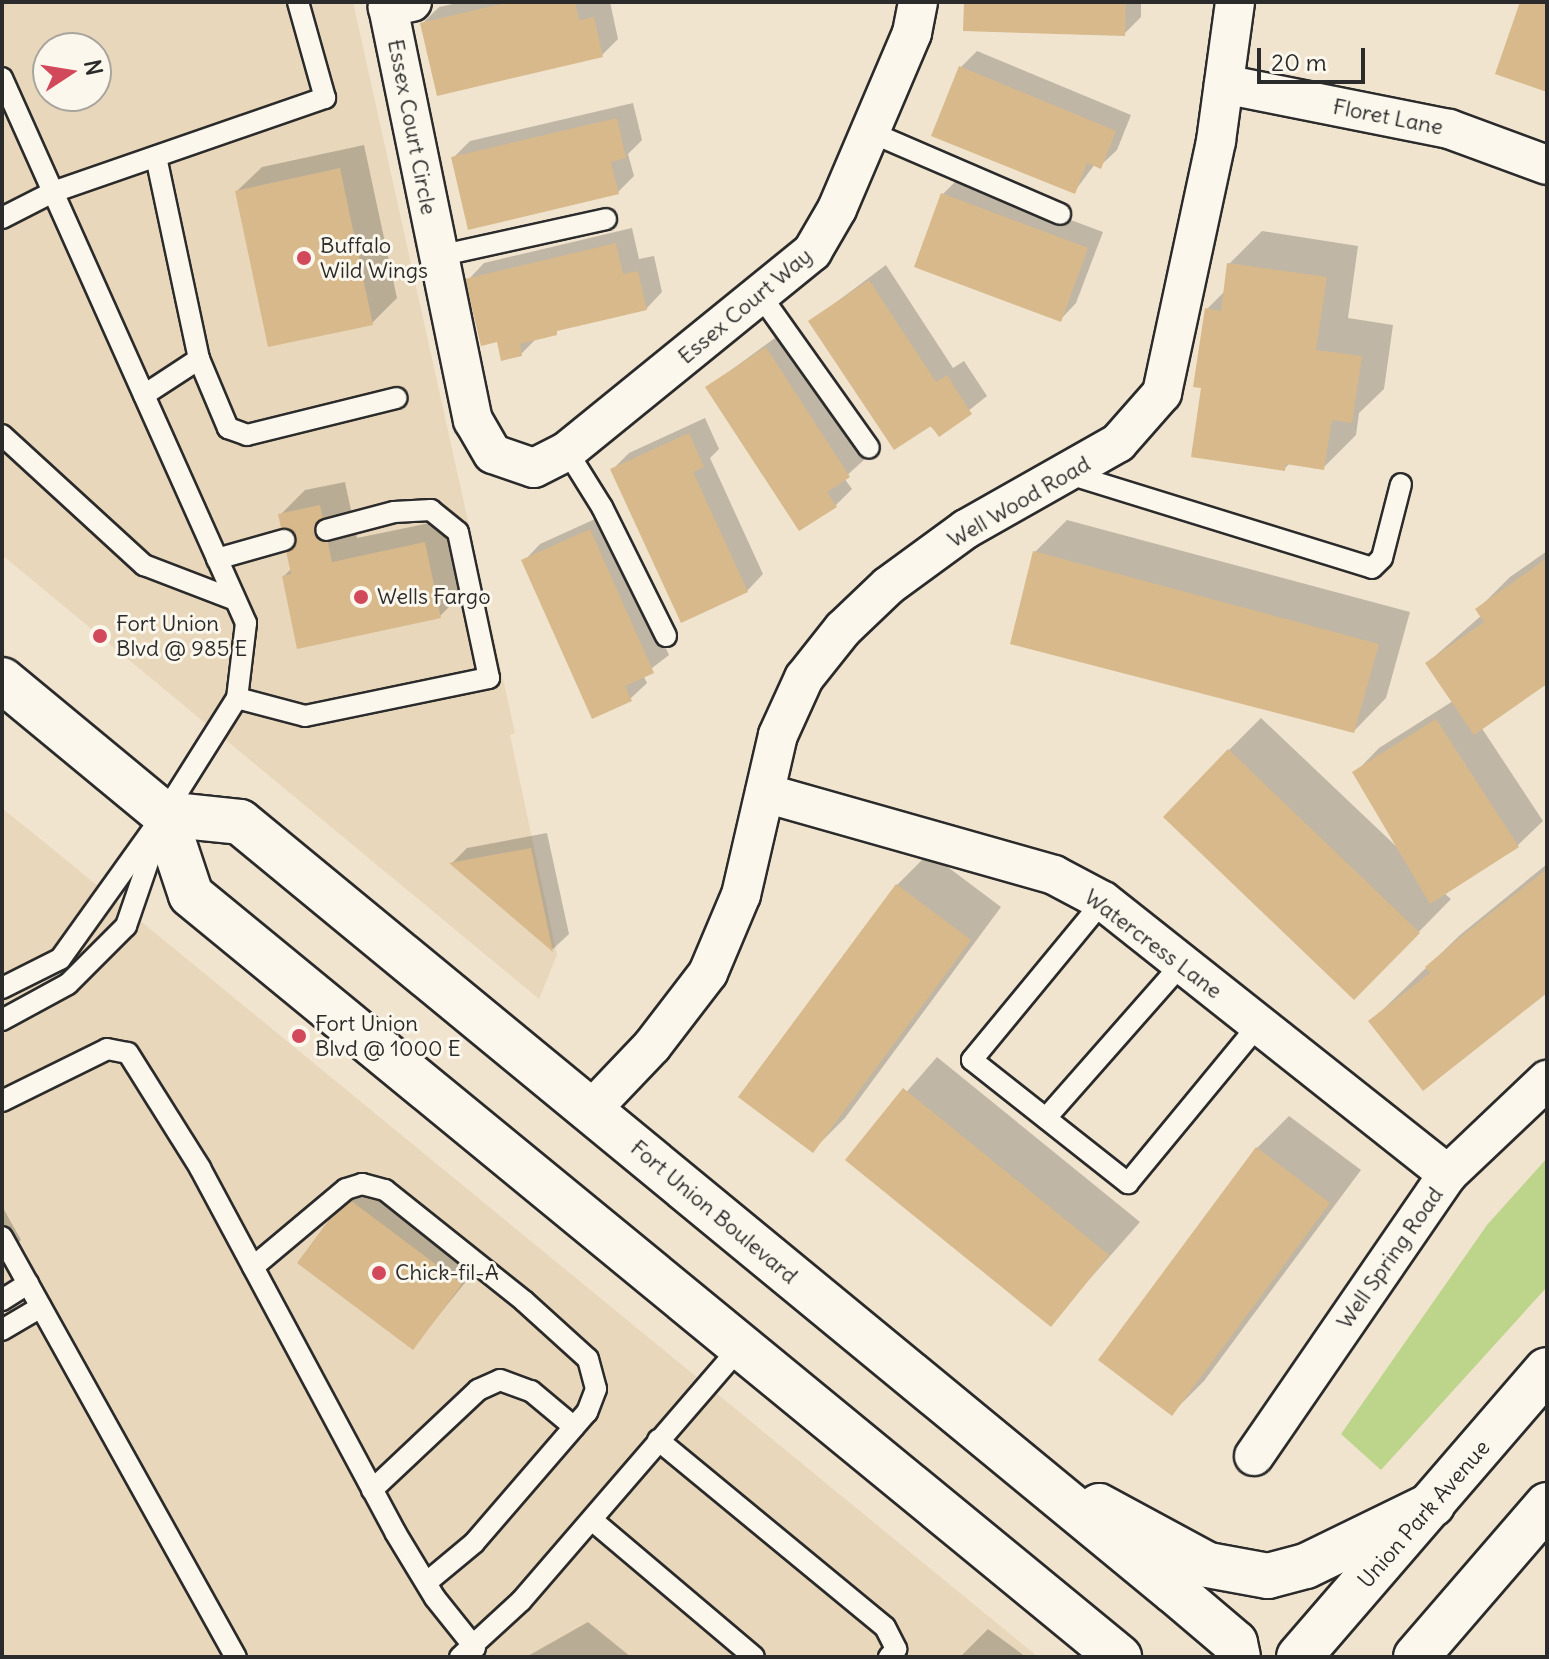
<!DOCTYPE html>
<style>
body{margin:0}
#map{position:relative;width:1549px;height:1659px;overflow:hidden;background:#f0e4cf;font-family:Delius,sans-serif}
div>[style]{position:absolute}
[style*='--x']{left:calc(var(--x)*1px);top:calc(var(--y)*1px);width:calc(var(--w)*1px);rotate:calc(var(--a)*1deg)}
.built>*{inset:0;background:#e8d7bb}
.green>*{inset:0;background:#bdd48b}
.shadow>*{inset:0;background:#0003}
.building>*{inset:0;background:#d7b98b}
.roads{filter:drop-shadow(2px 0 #2b2b2b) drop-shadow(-2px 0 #2b2b2b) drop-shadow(0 2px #2b2b2b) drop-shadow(0 -2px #2b2b2b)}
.service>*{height:20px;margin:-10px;padding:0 10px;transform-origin:10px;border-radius:10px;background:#fbf7ec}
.minor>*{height:38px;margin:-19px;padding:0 19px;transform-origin:19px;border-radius:19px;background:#fbf7ec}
.primary>*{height:44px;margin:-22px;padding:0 22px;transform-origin:22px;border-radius:22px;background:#fbf7ec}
.dots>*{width:22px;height:22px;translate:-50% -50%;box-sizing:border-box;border:4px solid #fbf7ec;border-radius:50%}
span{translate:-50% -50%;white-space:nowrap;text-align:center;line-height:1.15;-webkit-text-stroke:6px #fbf7ec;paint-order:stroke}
.street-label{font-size:22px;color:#2b2b2b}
.poi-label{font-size:22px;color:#2b2b2b}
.left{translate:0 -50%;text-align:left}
.frame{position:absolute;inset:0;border:4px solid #2b2b2b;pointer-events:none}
.north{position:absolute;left:32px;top:32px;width:80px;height:80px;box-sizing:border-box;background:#fbf7ec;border:2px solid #a8a59f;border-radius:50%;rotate:78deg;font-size:22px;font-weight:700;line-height:32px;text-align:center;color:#2b2b2b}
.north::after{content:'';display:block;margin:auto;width:28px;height:36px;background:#d1495b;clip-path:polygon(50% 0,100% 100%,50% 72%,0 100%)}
.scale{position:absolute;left:1257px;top:48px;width:108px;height:36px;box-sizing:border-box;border:4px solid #2b2b2b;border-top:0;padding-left:10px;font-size:24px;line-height:28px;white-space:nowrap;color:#2b2b2b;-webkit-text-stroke:6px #fbf7ec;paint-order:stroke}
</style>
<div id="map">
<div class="built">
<div style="clip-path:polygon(evenodd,2px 2px,353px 2px,515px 733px,510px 735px,557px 955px,539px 999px,2px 555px,2px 2px,48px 48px,96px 48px,96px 96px,48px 96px,48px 48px)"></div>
<div style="clip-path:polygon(2px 808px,60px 855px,1038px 1657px,2px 1657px)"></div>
</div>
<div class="green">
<div style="clip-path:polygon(1547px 1158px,1547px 1287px,1381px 1470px,1341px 1434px,1487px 1225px)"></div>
</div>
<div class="shadow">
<div style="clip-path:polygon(462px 2px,610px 2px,618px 39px,602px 55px,422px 24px,439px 7px)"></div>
<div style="clip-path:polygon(966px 2px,1141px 2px,1141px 17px,1124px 34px)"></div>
<div style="clip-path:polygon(977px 51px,1131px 115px,1117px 150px,1100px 166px,1095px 164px,1074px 192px,961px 67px)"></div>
<div style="clip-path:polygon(633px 103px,642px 140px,628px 154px,634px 176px,618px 192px,453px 158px,470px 141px)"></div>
<div style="clip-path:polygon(364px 145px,397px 298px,372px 323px,237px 191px,262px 167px)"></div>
<div style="clip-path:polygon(959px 178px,1103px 232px,1076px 303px,1060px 320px,943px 194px)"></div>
<div style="clip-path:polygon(632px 228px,639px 259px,654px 256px,662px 292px,646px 309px,562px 328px,537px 338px,521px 354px,498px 340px,468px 280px,484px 263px)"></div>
<div style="clip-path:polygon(1262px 231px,1358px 246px,1348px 318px,1393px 325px,1384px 389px,1359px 413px,1356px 435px,1323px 468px,1290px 463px,1284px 469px,1204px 386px,1207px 309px,1225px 291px,1229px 264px)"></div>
<div style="clip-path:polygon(886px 265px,953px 368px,964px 361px,987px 396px,939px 434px,811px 321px)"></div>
<div style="clip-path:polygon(783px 332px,865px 459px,844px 478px,852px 489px,835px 506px,708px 387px)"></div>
<div style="clip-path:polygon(705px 418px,719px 449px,710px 458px,763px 574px,747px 591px,613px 469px,629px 453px)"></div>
<div style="clip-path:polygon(345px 482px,357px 538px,449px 519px,465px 591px,440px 616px,284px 576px,292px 568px,280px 515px,305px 490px)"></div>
<div style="clip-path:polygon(606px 514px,669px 655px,643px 675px,647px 683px,630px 699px,524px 561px,540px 544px)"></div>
<div style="clip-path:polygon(1067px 520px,1410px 612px,1386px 698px,1354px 731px,1035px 552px)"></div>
<div style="clip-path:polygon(1547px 551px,1547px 678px,1481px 727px,1543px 821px,1518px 845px,1444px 893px,1451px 899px,1354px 998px,1229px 750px,1261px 718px,1399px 849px,1355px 773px,1379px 748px,1453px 701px,1427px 663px,1482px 615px,1478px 609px,1510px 577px)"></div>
<div style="clip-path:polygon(547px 833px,569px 934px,553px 949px,452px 863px,467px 848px)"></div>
<div style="clip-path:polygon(929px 853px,1001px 907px,845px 1118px,813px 1150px,897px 885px)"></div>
<div style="clip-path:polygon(1547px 864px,1547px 991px,1371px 1021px,1460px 935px)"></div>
<div style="clip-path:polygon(937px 1057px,1140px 1222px,1050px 1324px,848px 1159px)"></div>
<div style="clip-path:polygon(1289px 1116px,1361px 1170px,1204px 1381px,1172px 1413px,1257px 1148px)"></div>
<div style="clip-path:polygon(372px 1174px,485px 1258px,413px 1347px,347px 1198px)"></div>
<div style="clip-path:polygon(2px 1206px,21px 1240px,2px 1259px)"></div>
<div style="clip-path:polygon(588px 1622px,631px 1657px,526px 1657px)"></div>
<div style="clip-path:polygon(988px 1629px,1026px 1657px,960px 1657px)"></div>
</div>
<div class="building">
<div style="clip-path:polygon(510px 2px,575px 2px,579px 20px,594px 17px,603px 57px,437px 96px,420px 23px)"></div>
<div style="clip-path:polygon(964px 2px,1126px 2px,1125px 36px,963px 31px)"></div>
<div style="clip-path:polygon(1520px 2px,1547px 2px,1547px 92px,1495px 74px)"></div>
<div style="clip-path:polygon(959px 66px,1116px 131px,1101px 169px,1087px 163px,1075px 194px,931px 136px)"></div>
<div style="clip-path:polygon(617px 118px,626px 158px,611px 162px,619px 194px,468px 230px,451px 157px)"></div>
<div style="clip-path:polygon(340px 168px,373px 325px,268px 347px,235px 191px)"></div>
<div style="clip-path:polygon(941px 193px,1088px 248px,1061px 322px,914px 267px)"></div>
<div style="clip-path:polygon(616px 243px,623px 274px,638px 271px,647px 310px,557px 331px,557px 335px,520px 344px,522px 356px,501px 361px,497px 342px,481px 346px,465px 279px)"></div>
<div style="clip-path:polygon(1227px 263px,1327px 277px,1316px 350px,1362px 356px,1352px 423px,1332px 420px,1324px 470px,1286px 464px,1285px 471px,1191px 457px,1201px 388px,1193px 387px,1205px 308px,1221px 311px)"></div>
<div style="clip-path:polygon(869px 280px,936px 382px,947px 375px,972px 414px,939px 437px,931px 426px,894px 450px,808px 321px)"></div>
<div style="clip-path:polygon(766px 347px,850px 477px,827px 492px,837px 507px,799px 531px,705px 387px)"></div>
<div style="clip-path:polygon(689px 433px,704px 467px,693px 472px,748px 592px,681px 623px,610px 469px)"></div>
<div style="clip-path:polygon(320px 505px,332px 562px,425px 542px,441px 618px,297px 649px,282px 576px,291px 574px,278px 514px)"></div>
<div style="clip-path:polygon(590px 529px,654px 673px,625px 686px,632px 701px,592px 719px,521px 560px)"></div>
<div style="clip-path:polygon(1033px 551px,1379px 644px,1354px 733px,1010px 644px)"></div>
<div style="clip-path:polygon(1547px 558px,1547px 684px,1474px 735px,1425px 663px,1484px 622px,1475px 609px)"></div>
<div style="clip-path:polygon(1436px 719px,1519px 847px,1430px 904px,1352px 772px)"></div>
<div style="clip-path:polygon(1228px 749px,1420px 933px,1354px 1000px,1163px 817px)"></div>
<div style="clip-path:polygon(531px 848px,553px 952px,449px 863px)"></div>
<div style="clip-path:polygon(1547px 869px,1547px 993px,1423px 1091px,1368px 1021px,1430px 973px,1425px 967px,1458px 939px)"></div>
<div style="clip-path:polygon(896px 884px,971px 940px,813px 1153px,738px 1097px)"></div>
<div style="clip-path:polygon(903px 1088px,1109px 1255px,1051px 1327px,845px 1160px)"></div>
<div style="clip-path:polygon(1256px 1147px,1330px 1203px,1172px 1416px,1098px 1360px)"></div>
<div style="clip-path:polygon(346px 1197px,462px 1284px,413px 1350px,297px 1263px)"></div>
</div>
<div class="roads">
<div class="service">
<div style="--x:2;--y:78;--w:597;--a:65.88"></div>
<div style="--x:246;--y:623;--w:76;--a:96.8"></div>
<div style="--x:237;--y:698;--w:137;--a:122.2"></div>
<div style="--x:164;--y:814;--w:178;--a:125.6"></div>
<div style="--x:60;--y:959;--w:65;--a:153.4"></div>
<div style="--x:870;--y:132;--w:207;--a:23.3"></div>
<div style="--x:2;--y:218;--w:57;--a:-27"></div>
<div style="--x:53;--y:192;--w:288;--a:-19.1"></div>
<div style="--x:325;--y:98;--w:100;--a:-105.7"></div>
<div style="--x:438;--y:256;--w:172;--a:-12.4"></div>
<div style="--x:761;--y:296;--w:186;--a:54.6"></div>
<div style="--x:199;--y:359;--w:75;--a:67.2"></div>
<div style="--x:228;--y:428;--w:20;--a:20"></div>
<div style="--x:247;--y:435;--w:154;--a:-13.9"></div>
<div style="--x:144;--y:395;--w:66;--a:-33.2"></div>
<div style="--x:199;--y:359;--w:207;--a:-102"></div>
<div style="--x:2;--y:435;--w:193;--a:42.5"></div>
<div style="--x:144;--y:565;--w:97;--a:21"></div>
<div style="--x:567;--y:451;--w:66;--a:58"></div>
<div style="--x:602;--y:507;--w:144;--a:63.6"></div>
<div style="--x:1069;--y:474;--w:317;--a:17.2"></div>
<div style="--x:1372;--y:568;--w:14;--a:-45"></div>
<div style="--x:1382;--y:558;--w:76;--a:-75.6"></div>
<div style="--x:217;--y:559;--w:70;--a:-15.8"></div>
<div style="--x:237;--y:698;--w:70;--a:14.8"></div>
<div style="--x:305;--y:716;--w:188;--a:-11.7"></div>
<div style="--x:489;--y:678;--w:149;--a:-102"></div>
<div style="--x:458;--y:532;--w:35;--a:-141"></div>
<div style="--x:431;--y:510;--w:37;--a:177"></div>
<div style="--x:394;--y:512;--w:70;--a:165.2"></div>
<div style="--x:1103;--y:901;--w:206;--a:129.5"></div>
<div style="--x:972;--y:1060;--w:199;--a:38.3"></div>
<div style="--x:1128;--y:1183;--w:206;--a:-50.5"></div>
<div style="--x:2;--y:1020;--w:75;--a:-28.6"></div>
<div style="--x:68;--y:984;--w:82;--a:-45"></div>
<div style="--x:126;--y:926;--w:95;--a:-71"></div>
<div style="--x:2;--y:1101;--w:117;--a:-26.3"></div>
<div style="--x:107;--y:1049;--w:21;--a:11"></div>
<div style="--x:128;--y:1053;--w:136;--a:57.9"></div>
<div style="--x:200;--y:1168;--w:413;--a:61.8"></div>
<div style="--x:395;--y:1532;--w:77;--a:58.8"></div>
<div style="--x:435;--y:1598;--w:64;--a:51.3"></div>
<div style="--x:1046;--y:1118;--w:205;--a:-48.6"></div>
<div style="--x:2;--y:1237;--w:481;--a:60.9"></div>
<div style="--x:253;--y:1267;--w:121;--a:-40"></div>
<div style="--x:346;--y:1189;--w:17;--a:-17"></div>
<div style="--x:362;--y:1184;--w:24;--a:15"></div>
<div style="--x:385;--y:1190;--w:178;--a:38.6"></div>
<div style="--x:524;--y:1301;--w:86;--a:42.2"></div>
<div style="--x:588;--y:1359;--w:31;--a:75"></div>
<div style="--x:596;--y:1389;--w:25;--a:111"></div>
<div style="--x:587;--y:1412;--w:173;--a:130.8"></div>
<div style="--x:474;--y:1543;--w:62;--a:140.2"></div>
<div style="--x:2;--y:1300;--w:31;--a:-32"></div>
<div style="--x:2;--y:1330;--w:45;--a:-30.5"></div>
<div style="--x:658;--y:1440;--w:294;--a:39.5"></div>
<div style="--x:885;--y:1627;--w:25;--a:63"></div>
<div style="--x:896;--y:1649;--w:11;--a:131"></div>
<div style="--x:372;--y:1490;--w:146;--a:-43.3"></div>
<div style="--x:478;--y:1390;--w:24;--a:-24"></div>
<div style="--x:500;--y:1380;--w:33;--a:20"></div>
<div style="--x:531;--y:1391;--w:56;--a:39.9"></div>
<div style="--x:592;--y:1520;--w:212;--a:40.2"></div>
<div style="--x:460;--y:1657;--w:83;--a:-42.6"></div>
<div style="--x:521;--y:1601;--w:335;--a:-49.2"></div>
</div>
<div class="minor">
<div style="--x:412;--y:2;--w:25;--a:168"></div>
<div style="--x:388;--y:7;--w:422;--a:78.4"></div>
<div style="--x:473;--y:420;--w:39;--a:60"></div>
<div style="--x:493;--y:454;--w:43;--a:18.9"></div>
<div style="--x:534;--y:468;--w:37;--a:-27"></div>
<div style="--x:567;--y:451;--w:316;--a:-39.1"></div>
<div style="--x:812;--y:252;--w:50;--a:-59.8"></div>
<div style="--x:837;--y:209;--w:191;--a:-66.9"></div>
<div style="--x:912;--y:33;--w:32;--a:-79"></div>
<div style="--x:1224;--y:84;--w:229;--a:11.3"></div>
<div style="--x:1449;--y:129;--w:104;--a:20.2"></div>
<div style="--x:765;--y:793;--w:300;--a:15.8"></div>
<div style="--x:1054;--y:875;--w:55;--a:28"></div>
<div style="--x:1103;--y:901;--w:440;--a:38.4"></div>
<div style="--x:592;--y:1109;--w:87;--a:-46.4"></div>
<div style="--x:652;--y:1046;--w:92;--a:-52.5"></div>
<div style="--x:708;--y:973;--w:85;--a:-67.1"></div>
<div style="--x:741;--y:895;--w:164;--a:-77"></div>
<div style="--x:778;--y:735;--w:63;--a:-65.5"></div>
<div style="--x:804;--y:678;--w:63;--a:-51.5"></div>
<div style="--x:843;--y:629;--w:62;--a:-43.7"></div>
<div style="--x:888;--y:586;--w:97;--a:-36.2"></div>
<div style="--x:966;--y:529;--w:175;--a:-29.5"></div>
<div style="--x:1118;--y:443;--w:67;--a:-48.7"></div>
<div style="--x:1162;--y:393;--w:258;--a:-77.9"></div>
<div style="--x:1216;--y:141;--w:140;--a:-82.2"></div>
<div style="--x:1254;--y:1456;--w:342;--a:-55.5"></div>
<div style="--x:1448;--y:1174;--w:137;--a:-43.5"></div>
</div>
<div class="primary">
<div style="--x:2;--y:680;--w:210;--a:39.6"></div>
<div style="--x:164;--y:814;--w:85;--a:71.6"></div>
<div style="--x:191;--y:895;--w:1201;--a:39.39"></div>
<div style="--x:164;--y:814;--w:76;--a:6"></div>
<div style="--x:240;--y:822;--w:1210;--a:39.47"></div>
<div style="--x:1174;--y:1591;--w:80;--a:40.4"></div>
<div style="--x:1235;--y:1643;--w:14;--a:78"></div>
<div style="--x:1099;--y:1506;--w:124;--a:28.4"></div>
<div style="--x:1208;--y:1565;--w:61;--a:10.4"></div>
<div style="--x:1268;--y:1576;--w:39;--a:-15"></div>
<div style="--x:1306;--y:1566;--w:141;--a:-26"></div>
<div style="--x:1299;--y:1657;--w:379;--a:-49.2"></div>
<div style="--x:1416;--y:1657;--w:201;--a:-49.2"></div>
</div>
</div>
<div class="dots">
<div style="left:304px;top:258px;background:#d1495b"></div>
<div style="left:361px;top:597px;background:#d1495b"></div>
<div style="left:100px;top:636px;background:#d1495b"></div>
<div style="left:299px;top:1036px;background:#d1495b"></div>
<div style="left:379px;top:1273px;background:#d1495b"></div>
</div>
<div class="street-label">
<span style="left:1388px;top:117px;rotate:11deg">Floret Lane</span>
<span style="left:412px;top:127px;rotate:79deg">Essex Court Circle</span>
<span style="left:745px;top:306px;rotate:-40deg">Essex Court Way</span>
<span style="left:1019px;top:502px;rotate:-30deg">Well Wood Road</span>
<span style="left:1153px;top:944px;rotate:37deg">Watercress Lane</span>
<span style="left:714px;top:1212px;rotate:40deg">Fort Union Boulevard</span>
<span style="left:1390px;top:1258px;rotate:-55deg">Well Spring Road</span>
<span style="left:1424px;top:1514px;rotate:-49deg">Union Park Avenue</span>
</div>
<div class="poi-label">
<span class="left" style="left:320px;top:258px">Buffalo<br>Wild Wings</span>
<span class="left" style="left:377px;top:597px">Wells Fargo</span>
<span class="left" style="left:116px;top:636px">Fort Union<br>Blvd @ 985 E</span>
<span class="left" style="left:315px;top:1036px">Fort Union<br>Blvd @ 1000 E</span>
<span class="left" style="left:395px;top:1273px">Chick-fil-A</span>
</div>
<div class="frame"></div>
<div class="north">N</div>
<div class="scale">20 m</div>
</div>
